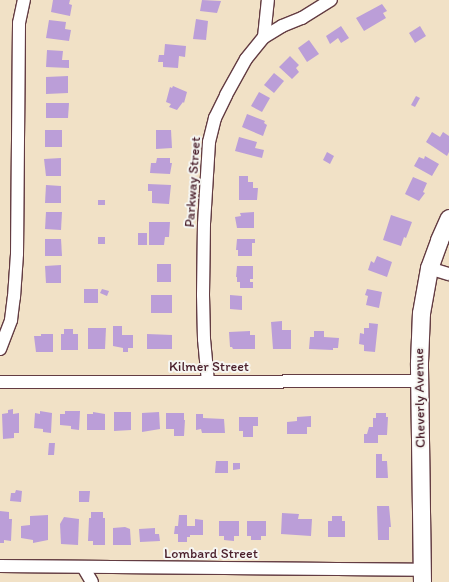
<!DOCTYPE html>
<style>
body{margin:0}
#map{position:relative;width:449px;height:582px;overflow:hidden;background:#f1e1c6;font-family:Itim,sans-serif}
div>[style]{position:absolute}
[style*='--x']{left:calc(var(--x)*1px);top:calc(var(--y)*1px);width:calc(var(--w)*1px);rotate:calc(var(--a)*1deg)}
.building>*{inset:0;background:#bb9ed8}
.roads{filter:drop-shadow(1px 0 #633c42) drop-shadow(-1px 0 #633c42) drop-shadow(0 1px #633c42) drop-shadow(0 -1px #633c42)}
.street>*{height:12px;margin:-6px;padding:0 6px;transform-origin:6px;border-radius:6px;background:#fff}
.secondary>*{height:17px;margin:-8.5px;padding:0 8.5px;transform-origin:8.5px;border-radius:8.5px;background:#fff}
span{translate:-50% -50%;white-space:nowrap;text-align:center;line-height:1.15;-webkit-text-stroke:4px #f6f6f2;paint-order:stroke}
.street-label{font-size:14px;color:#4a1f2b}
</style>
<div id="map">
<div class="building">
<div style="clip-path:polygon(53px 0,70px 0,69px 4px,72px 5px,70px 16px,51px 12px)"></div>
<div style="clip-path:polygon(202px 0,221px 1px,217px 13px,200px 11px)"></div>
<div style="clip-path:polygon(382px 4px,387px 11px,383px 13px,386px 18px,364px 31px,356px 18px)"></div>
<div style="clip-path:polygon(196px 19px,208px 21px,206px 40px,193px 39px)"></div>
<div style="clip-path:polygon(49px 20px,66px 22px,65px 29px,71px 30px,69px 41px,46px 38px)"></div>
<div style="clip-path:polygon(341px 26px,349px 38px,341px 43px,338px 38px,330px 44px,326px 36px)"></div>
<div style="clip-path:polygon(420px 26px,426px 36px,415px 43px,409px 33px)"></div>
<div style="clip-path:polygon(309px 40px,319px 54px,307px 62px,298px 48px)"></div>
<div style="clip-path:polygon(165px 44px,186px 46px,185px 57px,179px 56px,178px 68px,163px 67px,163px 62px,158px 62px,159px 55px,164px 55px)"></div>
<div style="clip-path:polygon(47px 50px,63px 51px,62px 60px,69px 60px,69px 68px,46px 67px)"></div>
<div style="clip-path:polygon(290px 56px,299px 65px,296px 68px,299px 72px,292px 79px,279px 67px)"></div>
<div style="clip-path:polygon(274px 73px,284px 81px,274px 93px,264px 85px)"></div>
<div style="clip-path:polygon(68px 76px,68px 93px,46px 94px,46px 77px)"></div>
<div style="clip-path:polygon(173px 86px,187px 92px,184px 103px,183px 102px,177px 110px,169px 107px,171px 104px,166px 102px,170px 87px,172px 88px)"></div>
<div style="clip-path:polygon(259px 92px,270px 98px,262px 112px,251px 106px)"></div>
<div style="clip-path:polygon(416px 96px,420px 98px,415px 107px,411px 105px)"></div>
<div style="clip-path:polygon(46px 103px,69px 103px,68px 118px,46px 118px)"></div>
<div style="clip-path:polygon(247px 114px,265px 121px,264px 123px,267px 125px,263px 136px,242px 127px)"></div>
<div style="clip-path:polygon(45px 130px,62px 130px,62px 147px,45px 147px)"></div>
<div style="clip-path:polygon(156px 130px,171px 130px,172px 148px,156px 149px)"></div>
<div style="clip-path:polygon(432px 132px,440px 137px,443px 132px,449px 136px,449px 152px,447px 156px,426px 142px)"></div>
<div style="clip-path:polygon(239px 137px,257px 142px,255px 148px,264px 150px,262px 158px,235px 151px)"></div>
<div style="clip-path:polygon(327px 152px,334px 156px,330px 164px,323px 160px)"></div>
<div style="clip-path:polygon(425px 156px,439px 164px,432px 176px,414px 166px,419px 157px,424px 159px)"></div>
<div style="clip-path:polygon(61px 158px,61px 176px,46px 176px,44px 159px)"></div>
<div style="clip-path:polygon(157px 158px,170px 158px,170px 163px,172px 163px,170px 174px,150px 173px,151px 163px,156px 163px)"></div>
<div style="clip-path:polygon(239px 176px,248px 176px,248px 182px,253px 182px,253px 188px,258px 188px,257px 200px,239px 200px)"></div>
<div style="clip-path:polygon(413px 177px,427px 183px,423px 192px,425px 193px,419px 201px,405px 194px)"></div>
<div style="clip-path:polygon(148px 184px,171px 185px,169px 204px,152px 203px,152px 191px,148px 191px)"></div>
<div style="clip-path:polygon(46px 185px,61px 186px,61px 203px,45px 203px)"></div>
<div style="clip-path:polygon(98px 200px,105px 200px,105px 205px,98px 205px)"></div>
<div style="clip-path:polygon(46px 212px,62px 212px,61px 230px,45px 229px)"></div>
<div style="clip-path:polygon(254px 212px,254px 228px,237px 228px,235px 217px,241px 216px,240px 213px)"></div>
<div style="clip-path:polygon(391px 215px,412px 222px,406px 238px,404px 237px,401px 246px,383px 240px)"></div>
<div style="clip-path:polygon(149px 222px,170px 222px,169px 237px,165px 237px,164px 245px,149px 245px)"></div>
<div style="clip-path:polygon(138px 233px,147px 233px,147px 245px,138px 245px)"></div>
<div style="clip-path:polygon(98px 237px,105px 237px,105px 244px,98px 244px)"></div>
<div style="clip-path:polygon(45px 239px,61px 239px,62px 256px,45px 256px)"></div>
<div style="clip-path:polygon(237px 239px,255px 239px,255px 243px,252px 243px,252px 256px,238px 256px,238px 250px,236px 250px)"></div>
<div style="clip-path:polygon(377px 256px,392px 262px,387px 277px,368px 270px,371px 261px,374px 263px)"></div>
<div style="clip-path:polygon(157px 264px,171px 264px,171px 282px,157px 282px)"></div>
<div style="clip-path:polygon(61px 265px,61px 283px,46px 283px,45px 266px)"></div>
<div style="clip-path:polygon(237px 266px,253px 266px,253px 279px,250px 279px,250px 282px,253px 282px,253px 288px,240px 288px,240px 282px,237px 282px,237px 277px,236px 277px)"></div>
<div style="clip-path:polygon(84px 289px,98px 289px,98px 303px,84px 303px)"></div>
<div style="clip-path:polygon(102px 289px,109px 291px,107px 296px,100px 293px)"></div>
<div style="clip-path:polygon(367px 289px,382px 292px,379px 308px,366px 305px,368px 296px,365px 295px)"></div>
<div style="clip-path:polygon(151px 295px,172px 295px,172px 313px,151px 313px)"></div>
<div style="clip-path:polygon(230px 295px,242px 296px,242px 310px,230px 309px)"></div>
<div style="clip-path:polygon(282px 321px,282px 330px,291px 330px,291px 349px,273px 349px,271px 322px)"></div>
<div style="clip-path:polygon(369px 323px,378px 324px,375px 352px,364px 351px,364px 345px,359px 344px,360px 333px,364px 334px,364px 328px,369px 328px)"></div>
<div style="clip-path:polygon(113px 326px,122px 326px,122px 335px,133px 335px,133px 348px,128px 348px,128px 352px,123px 352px,123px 348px,113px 346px)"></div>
<div style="clip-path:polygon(88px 328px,106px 328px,105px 349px,88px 349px)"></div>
<div style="clip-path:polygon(64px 329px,73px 329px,73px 334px,78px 334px,78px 350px,61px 350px,61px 334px,64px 334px)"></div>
<div style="clip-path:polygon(250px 331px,250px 335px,255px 335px,255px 349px,233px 349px,232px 347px,230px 347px,229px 332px)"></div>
<div style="clip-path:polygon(314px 331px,324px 331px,324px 337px,339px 338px,338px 348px,333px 348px,333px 350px,309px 349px,310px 337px,314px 337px)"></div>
<div style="clip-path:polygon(41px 334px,53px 334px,53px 352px,36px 352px,34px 336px,41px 336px)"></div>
<div style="clip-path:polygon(147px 334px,172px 335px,172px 349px,147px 349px)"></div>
<div style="clip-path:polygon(13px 409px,13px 414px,19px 413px,19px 433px,14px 433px,14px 438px,3px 439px,2px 414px,8px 413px,8px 410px)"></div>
<div style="clip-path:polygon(40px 411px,52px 413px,51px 433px,43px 432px,43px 429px,34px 428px,35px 413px,40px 414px)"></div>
<div style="clip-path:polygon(65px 411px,80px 411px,79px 430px,71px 429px,71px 426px,60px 425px,60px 414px,65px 414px)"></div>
<div style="clip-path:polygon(93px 412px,105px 414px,105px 430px,87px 430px,87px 414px,93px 414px)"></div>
<div style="clip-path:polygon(114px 412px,131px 412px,131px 430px,114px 431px)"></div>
<div style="clip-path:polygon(159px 412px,160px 429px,142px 432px,142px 413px)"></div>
<div style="clip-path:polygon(166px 413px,184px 413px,184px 420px,185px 420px,184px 436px,174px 436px,174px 429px,166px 429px)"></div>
<div style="clip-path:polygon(376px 413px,386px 413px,386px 417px,388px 417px,387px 435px,378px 435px,378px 443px,364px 443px,364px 434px,367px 434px,369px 427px,373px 427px,373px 418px,376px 418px)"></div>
<div style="clip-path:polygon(196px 414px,203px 414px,203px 418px,224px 419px,225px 433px,202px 433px,201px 429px,196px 430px)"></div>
<div style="clip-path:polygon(311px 416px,311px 427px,307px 427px,307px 434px,287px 434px,287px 422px,297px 421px,297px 417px)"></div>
<div style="clip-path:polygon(239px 417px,258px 417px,258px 426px,253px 426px,253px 437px,243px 437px,243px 431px,239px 431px)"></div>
<div style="clip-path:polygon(49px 443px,55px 443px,54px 455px,48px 455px)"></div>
<div style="clip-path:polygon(376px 454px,382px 454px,382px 461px,387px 461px,388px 478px,376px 478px)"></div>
<div style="clip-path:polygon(216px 461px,228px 461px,228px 473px,215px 473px)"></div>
<div style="clip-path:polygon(233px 463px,240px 463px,240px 469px,233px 470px)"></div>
<div style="clip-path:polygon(16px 490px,22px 491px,21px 502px,10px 501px,11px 493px,15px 493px)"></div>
<div style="clip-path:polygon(79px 491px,90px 491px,89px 502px,79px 502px)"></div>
<div style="clip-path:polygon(377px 506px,389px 506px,391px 527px,389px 527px,389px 540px,378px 540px)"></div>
<div style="clip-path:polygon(0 511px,9px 512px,9px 519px,12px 519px,11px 541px,4px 540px,4px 543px,0 543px)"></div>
<div style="clip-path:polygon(91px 512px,103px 512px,103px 518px,105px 518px,105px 545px,93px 545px,93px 541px,88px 541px,89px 518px,91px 518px)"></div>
<div style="clip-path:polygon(282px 513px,299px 514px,298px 519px,312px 519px,311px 536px,281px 534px)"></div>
<div style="clip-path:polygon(48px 515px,48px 540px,33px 543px,33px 540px,21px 538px,21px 526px,30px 525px,30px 516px)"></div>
<div style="clip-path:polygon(179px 515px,187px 515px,187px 526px,195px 526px,195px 519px,203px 520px,203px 535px,190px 535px,190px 537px,187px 537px,187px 542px,178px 542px,178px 534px,174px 534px,175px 526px,178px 526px)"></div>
<div style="clip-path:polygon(332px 516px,342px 516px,342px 521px,345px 521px,345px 537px,328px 537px,328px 521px,332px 521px)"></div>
<div style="clip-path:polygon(64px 517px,79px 519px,78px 545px,61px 544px,60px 524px)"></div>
<div style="clip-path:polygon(219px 521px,239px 521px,239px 536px,234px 536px,234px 541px,224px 540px,224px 536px,219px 536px)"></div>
<div style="clip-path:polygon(247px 521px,266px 521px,266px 536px,261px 536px,261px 540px,251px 540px,251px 536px,247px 536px)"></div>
<div style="clip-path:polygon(125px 527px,130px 529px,131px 545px,113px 545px,113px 528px)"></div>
<div style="clip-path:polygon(155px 528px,155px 534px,159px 534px,160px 541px,140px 542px,139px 529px)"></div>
</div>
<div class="roads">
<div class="street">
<div style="--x:264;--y:37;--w:21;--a:-31"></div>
<div style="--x:282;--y:26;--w:22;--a:-22"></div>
<div style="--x:302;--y:18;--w:34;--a:-32"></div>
<div style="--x:429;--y:268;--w:21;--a:17"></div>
<div style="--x:0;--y:349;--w:31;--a:-69"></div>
<div style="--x:11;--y:320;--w:23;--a:-83"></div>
<div style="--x:14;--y:297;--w:43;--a:-86"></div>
<div style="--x:17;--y:254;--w:231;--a:-89.5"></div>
<div style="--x:19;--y:23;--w:24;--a:-78"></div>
<div style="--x:0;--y:382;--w:419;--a:-0.1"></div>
<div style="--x:208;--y:382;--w:43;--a:-95.3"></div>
<div style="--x:204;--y:339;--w:44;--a:-91.3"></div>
<div style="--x:203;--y:295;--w:71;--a:-89.2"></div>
<div style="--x:204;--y:224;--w:82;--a:-86.5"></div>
<div style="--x:209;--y:142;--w:25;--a:-76"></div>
<div style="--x:215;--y:118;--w:25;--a:-64"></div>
<div style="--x:226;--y:95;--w:41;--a:-60.9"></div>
<div style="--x:246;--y:59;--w:28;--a:-51"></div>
<div style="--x:264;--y:37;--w:37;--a:-84"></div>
<div style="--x:0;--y:566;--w:421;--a:0.5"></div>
<div style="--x:83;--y:567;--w:17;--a:59"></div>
</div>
<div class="secondary">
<div style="--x:422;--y:582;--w:220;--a:-90.8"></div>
<div style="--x:419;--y:362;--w:49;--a:-87.7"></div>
<div style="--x:421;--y:313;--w:46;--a:-79.9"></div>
<div style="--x:429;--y:268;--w:30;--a:-70"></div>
<div style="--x:439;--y:240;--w:24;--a:-66"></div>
</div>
</div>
<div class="street-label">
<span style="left:193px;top:182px;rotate:-86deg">Parkway Street</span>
<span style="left:209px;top:367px">Kilmer Street</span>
<span style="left:420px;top:398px;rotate:-91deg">Cheverly Avenue</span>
<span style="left:211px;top:554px">Lombard Street</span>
</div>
</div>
